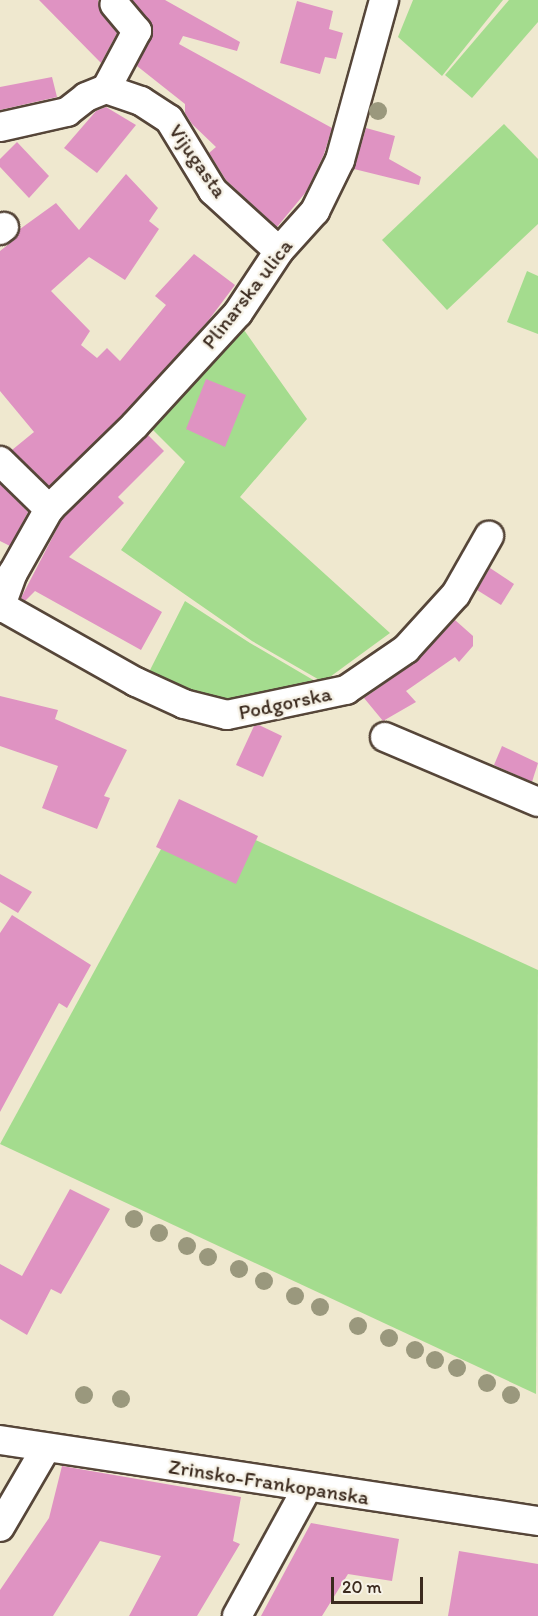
<!DOCTYPE html>
<style>
body{margin:0}
#map{position:relative;width:538px;height:1616px;overflow:hidden;background:#efe8cf;font-family:Itim,sans-serif}
div>[style]{position:absolute}
[style*='--x']{left:calc(var(--x)*1px);top:calc(var(--y)*1px);width:calc(var(--w)*1px);rotate:calc(var(--a)*1deg)}
.green>*{inset:0;background:#a4dc8e}
.building>*{inset:0;background:#df93c2}
.roads{filter:drop-shadow(2px 0 #564639) drop-shadow(-2px 0 #564639) drop-shadow(0 2px #564639) drop-shadow(0 -2px #564639)}
.street>*{height:28px;margin:-14px;padding:0 14px;transform-origin:14px;border-radius:14px;background:#fff}
.trees>*{width:18px;height:18px;margin:-9px;border-radius:50%;background:#9a987d}
span{translate:-50% -50%;white-space:nowrap;text-align:center;line-height:1.15;-webkit-text-stroke:5px #f7f3e8;paint-order:stroke}
.street-label{font-size:21px;color:#3b2a1e}
.scale{position:absolute;left:331px;top:1577px;width:92px;height:27px;box-sizing:border-box;border:3px solid #3b2a1e;border-top:0;padding-left:8px;font-size:18px;line-height:21px;white-space:nowrap;color:#3b2a1e;-webkit-text-stroke:4px #f7f3e8;paint-order:stroke}
</style>
<div id="map">
<div class="green">
<div style="clip-path:polygon(413px 0,503px 0,442px 76px,398px 37px)"></div>
<div style="clip-path:polygon(509px 0,538px 0,538px 22px,472px 98px,445px 75px)"></div>
<div style="clip-path:polygon(504px 124px,538px 159px,538px 224px,447px 310px,382px 240px)"></div>
<div style="clip-path:polygon(527px 271px,538px 276px,538px 334px,507px 322px)"></div>
<div style="clip-path:polygon(244px 330px,307px 419px,240px 497px,390px 633px,323px 682px,252px 641px,121px 550px,185px 462px,152px 429px)"></div>
<div style="clip-path:polygon(185px 601px,250px 643px,320px 684px,211px 707px,148px 674px)"></div>
<div style="clip-path:polygon(184px 807px,538px 970px,536px 1394px,0 1144px)"></div>
</div>
<div class="building">
<div style="clip-path:polygon(39px 0,98px 0,101px 14px,117px 33px,101px 63px)"></div>
<div style="clip-path:polygon(132px 0,165px 0,240px 42px,237px 51px,183px 36px,179px 44px,332px 128px,324px 154px,306px 192px,277px 227px,226px 180px,209px 153px,216px 147px,192px 124px,185px 113px,185px 104px,137px 66px,153px 30px)"></div>
<div style="clip-path:polygon(297px 1px,333px 11px,329px 29px,343px 33px,336px 59px,325px 57px,320px 74px,280px 63px)"></div>
<div style="clip-path:polygon(52px 77px,57px 97px,0 110px,0 87px)"></div>
<div style="clip-path:polygon(106px 107px,136px 125px,97px 173px,64px 148px,96px 111px)"></div>
<div style="clip-path:polygon(366px 128px,395px 136px,389px 159px,421px 177px,419px 185px,354px 169px)"></div>
<div style="clip-path:polygon(17px 142px,49px 176px,29px 198px,0 167px,0 159px)"></div>
<div style="clip-path:polygon(126px 174px,158px 208px,149px 221px,159px 229px,125px 280px,89px 257px,51px 291px,90px 331px,81px 345px,97px 358px,107px 348px,120px 361px,166px 305px,155px 296px,194px 254px,235px 285px,208px 321px,123px 414px,49px 486px,12px 450px,34px 432px,0 391px,0 251px,14px 240px,20px 229px,56px 203px,79px 230px)"></div>
<div style="clip-path:polygon(206px 379px,246px 395px,225px 447px,186px 429px)"></div>
<div style="clip-path:polygon(148px 435px,164px 451px,118px 497px,124px 503px,69px 557px,162px 612px,141px 650px,35px 591px,25px 601px,21px 598px,62px 519px)"></div>
<div style="clip-path:polygon(0 484px,28px 512px,10px 546px,0 541px)"></div>
<div style="clip-path:polygon(490px 568px,514px 584px,501px 605px,477px 590px)"></div>
<div style="clip-path:polygon(455px 620px,473px 636px,473px 646px,459px 662px,455px 657px,406px 691px,416px 702px,383px 721px,364px 698px,416px 662px)"></div>
<div style="clip-path:polygon(0 696px,58px 710px,55px 719px,127px 750px,104px 796px,110px 798px,97px 829px,42px 808px,58px 766px,0 746px)"></div>
<div style="clip-path:polygon(259px 725px,282px 736px,263px 777px,236px 765px,254px 726px)"></div>
<div style="clip-path:polygon(502px 746px,538px 763px,532px 782px,494px 765px)"></div>
<div style="clip-path:polygon(179px 799px,258px 836px,236px 884px,156px 847px)"></div>
<div style="clip-path:polygon(0 874px,32px 892px,18px 913px,0 902px)"></div>
<div style="clip-path:polygon(12px 915px,91px 965px,67px 1008px,59px 1003px,0 1112px,0 933px)"></div>
<div style="clip-path:polygon(70px 1189px,110px 1209px,61px 1294px,51px 1289px,27px 1335px,0 1319px,0 1264px,22px 1276px)"></div>
<div style="clip-path:polygon(62px 1466px,241px 1497px,233px 1541px,240px 1544px,197px 1616px,129px 1616px,161px 1556px,100px 1541px,53px 1616px,0 1616px,0 1590px,49px 1518px)"></div>
<div style="clip-path:polygon(311px 1523px,399px 1539px,392px 1581px,348px 1574px,322px 1616px,261px 1616px)"></div>
<div style="clip-path:polygon(459px 1551px,538px 1564px,538px 1616px,448px 1616px)"></div>
</div>
<div class="roads">
<div class="street">
<div style="--x:106;--y:89;--w:66;--a:-61.9"></div>
<div style="--x:137;--y:31;--w:35;--a:-130"></div>
<div style="--x:0;--y:127;--w:69;--a:-12.6"></div>
<div style="--x:67;--y:112;--w:24;--a:-38"></div>
<div style="--x:86;--y:97;--w:22;--a:-22"></div>
<div style="--x:106;--y:89;--w:37;--a:19"></div>
<div style="--x:141;--y:101;--w:33;--a:33"></div>
<div style="--x:169;--y:119;--w:84;--a:58.6"></div>
<div style="--x:213;--y:191;--w:89;--a:42.3"></div>
<div style="--x:0;--y:230;--w:5;--a:-37"></div>
<div style="--x:0;--y:461;--w:69;--a:44.4"></div>
<div style="--x:1;--y:606;--w:155;--a:29.4"></div>
<div style="--x:136;--y:682;--w:53;--a:24.6"></div>
<div style="--x:184;--y:704;--w:44;--a:14.3"></div>
<div style="--x:227;--y:715;--w:122;--a:-11.9"></div>
<div style="--x:346;--y:690;--w:73;--a:-34.3"></div>
<div style="--x:406;--y:649;--w:74;--a:-47.7"></div>
<div style="--x:456;--y:594;--w:67;--a:-60.4"></div>
<div style="--x:0;--y:608;--w:37;--a:-70"></div>
<div style="--x:13;--y:573;--w:73;--a:-60.6"></div>
<div style="--x:49;--y:509;--w:120;--a:-44.3"></div>
<div style="--x:135;--y:425;--w:152;--a:-47.4"></div>
<div style="--x:238;--y:313;--w:74;--a:-56.5"></div>
<div style="--x:279;--y:251;--w:54;--a:-48"></div>
<div style="--x:315;--y:211;--w:57;--a:-63.9"></div>
<div style="--x:340;--y:160;--w:166;--a:-74.6"></div>
<div style="--x:385;--y:737;--w:166;--a:23"></div>
<div style="--x:0;--y:1440;--w:544;--a:8.56"></div>
<div style="--x:0;--y:1527;--w:91;--a:-59.8"></div>
<div style="--x:237;--y:1616;--w:146;--a:-61.3"></div>
</div>
</div>
<div class="trees">
<div style="left:378px;top:111px"></div>
<div style="left:134px;top:1219px"></div>
<div style="left:159px;top:1233px"></div>
<div style="left:187px;top:1246px"></div>
<div style="left:208px;top:1257px"></div>
<div style="left:239px;top:1269px"></div>
<div style="left:264px;top:1281px"></div>
<div style="left:295px;top:1296px"></div>
<div style="left:320px;top:1307px"></div>
<div style="left:358px;top:1326px"></div>
<div style="left:389px;top:1338px"></div>
<div style="left:415px;top:1350px"></div>
<div style="left:435px;top:1360px"></div>
<div style="left:457px;top:1368px"></div>
<div style="left:487px;top:1383px"></div>
<div style="left:84px;top:1395px"></div>
<div style="left:511px;top:1395px"></div>
<div style="left:121px;top:1399px"></div>
</div>
<div class="street-label">
<span style="left:198px;top:161px;rotate:55deg">Vijugasta</span>
<span style="left:247px;top:294px;rotate:-52deg">Plinarska ulica</span>
<span style="left:285px;top:703px;rotate:-12deg">Podgorska</span>
<span style="left:269px;top:1482px;rotate:9deg">Zrinsko-Frankopanska</span>
</div>
<div class="scale">20 m</div>
</div>
